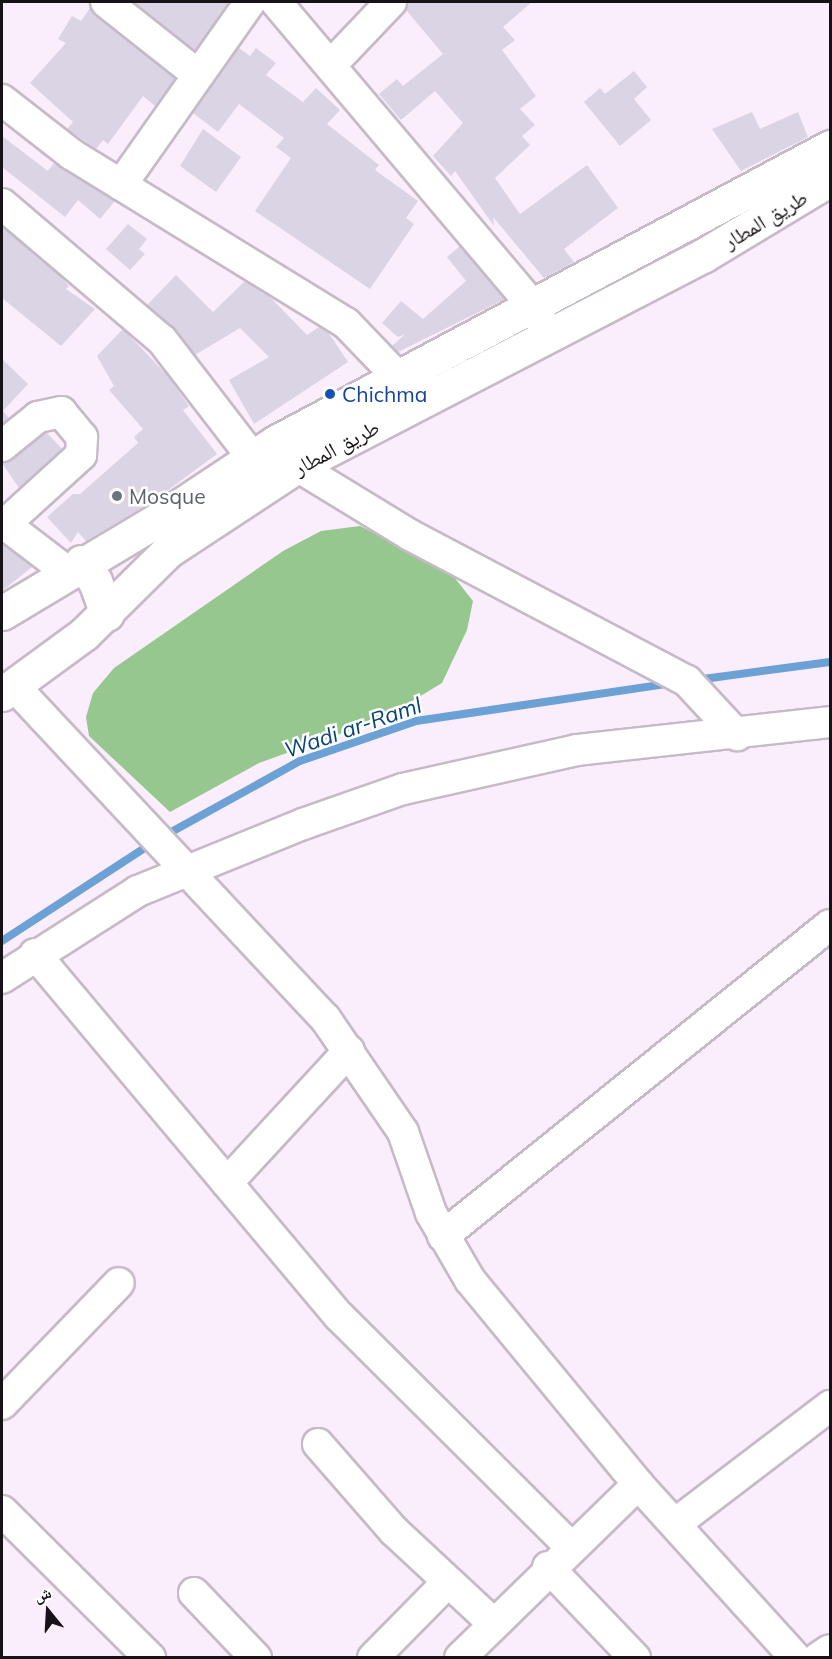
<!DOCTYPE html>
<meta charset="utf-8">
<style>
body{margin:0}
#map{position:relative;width:832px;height:1659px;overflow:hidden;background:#fbeefc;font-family:Mulish,"Noto Naskh Arabic",sans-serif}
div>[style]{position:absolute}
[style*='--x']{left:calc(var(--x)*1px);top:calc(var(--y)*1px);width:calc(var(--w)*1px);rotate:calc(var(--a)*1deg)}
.forest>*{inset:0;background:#96c78e}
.stream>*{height:8px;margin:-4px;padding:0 4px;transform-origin:4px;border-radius:4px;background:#6ca1d5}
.building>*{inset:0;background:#dad4e4}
.roads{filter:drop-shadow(2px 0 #c6bac7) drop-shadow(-2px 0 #c6bac7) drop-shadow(0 2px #c6bac7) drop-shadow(0 -2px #c6bac7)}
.minor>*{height:30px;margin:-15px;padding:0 15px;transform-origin:15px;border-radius:15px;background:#fff}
.primary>*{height:33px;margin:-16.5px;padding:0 16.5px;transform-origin:16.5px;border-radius:16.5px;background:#fff}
.dots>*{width:16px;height:16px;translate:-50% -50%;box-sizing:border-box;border:3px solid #fff;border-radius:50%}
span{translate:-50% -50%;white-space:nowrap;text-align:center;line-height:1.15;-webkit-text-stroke:5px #fff;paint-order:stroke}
.street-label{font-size:21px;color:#171217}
.transit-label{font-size:21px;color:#164399}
.left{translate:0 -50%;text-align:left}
.worship-label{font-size:21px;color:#5b616d}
.water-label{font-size:22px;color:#074575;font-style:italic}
.frame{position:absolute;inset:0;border:3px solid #171217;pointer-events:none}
.north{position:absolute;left:18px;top:1581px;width:60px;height:60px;-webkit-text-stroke:4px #fff;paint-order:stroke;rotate:342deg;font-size:16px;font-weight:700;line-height:24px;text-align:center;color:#171217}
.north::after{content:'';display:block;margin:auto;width:21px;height:27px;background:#171217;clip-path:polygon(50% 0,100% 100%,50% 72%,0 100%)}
</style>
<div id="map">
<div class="forest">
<div style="clip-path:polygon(360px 526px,450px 572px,473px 601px,467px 630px,442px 683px,384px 718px,259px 763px,170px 812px,89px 736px,86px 717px,93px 693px,114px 668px,283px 551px,321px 531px)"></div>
</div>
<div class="stream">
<div style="--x:696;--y:680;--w:135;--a:-7.7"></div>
<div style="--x:164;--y:836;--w:155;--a:-28.9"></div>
<div style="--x:300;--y:761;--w:123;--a:-19"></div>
<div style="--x:416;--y:721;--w:259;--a:-8.4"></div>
<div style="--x:2;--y:941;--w:181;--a:-33.1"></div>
</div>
<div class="building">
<div style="clip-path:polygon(133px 2px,229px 2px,195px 50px)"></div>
<div style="clip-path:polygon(408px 2px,532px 2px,503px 27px,515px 40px,502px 50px,536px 96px,520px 109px,535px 125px,522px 136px,530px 145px,495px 178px,520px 214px,587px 165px,618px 208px,564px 249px,574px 262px,544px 278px,493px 217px,494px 226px,455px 171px,451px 176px,433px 156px,463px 123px,435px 91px,401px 120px,379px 94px,397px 79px,403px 86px,443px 54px,406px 10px)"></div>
<div style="clip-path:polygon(90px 8px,175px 79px,155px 106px,143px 96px,108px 144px,103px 140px,96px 149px,67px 129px,73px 122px,30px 83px,66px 43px,58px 39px,72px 16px,81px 21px)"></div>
<div style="clip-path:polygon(239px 48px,250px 56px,256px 48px,276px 63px,266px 75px,303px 102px,316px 88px,340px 110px,327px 124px,379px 165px,375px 170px,418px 201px,406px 218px,414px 224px,370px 289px,255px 211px,291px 158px,276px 147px,284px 138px,239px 104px,218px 132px,193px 113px)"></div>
<div style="clip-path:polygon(634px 71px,647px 87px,634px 99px,651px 120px,620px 146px,584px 102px,600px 88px,605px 94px)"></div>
<div style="clip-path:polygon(752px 112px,760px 129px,798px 112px,808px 137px,741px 171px,712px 129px)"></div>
<div style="clip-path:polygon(203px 129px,241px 157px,216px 192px,180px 166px)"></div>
<div style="clip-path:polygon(2px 136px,48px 171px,54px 163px,115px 201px,100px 219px,78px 200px,65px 217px,2px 167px)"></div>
<div style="clip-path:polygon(128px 224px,147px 239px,139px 249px,145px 254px,130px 270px,106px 249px)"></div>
<div style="clip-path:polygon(2px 226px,54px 270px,69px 286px,66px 289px,95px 309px,61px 346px,2px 298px)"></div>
<div style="clip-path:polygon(460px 246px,505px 299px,398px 352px,392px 346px,405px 334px,398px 337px,382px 323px,401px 301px,423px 319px,466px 281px,447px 257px)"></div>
<div style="clip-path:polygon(176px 275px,213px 312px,245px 281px,270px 297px,307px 335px,319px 327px,328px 332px,348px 362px,254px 424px,229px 380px,269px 357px,240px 328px,195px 355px,147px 305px)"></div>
<div style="clip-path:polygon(123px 329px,167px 375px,189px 406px,183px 410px,217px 454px,156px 499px,86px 541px,78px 532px,71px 543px,47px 517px,73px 494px,80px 494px,138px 443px,134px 437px,143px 429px,109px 390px,114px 386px,97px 356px)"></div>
<div style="clip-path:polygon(2px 359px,28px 384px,3px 411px,9px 418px,2px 424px)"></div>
<div style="clip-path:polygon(47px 433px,62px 449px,19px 488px,2px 463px)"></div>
<div style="clip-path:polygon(2px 543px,32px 567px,2px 591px)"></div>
</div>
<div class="roads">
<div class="minor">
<div style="--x:106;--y:2;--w:117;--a:38.4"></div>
<div style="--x:276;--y:2;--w:398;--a:49.8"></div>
<div style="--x:533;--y:306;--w:34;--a:60"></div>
<div style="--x:331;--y:65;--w:87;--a:-46.4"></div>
<div style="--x:2;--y:100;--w:88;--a:38"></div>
<div style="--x:71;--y:154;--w:323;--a:31.6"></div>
<div style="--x:346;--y:323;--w:75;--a:46.1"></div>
<div style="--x:398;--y:377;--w:25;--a:63"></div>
<div style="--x:121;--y:185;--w:224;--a:-54.8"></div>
<div style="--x:2;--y:204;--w:210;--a:40.4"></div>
<div style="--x:162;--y:340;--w:149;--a:52.4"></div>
<div style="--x:2;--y:446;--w:46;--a:-38.9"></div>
<div style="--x:38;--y:417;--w:24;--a:-12"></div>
<div style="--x:61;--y:412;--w:33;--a:50"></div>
<div style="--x:82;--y:437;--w:18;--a:93"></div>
<div style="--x:81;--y:455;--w:104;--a:137.7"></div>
<div style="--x:284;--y:451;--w:20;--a:49"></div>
<div style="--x:297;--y:466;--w:132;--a:31.4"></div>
<div style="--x:410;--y:535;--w:313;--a:27.8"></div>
<div style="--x:687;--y:681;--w:74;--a:47.2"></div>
<div style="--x:2;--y:522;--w:81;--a:37.4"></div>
<div style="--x:14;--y:686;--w:455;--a:46.9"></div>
<div style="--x:325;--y:1018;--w:138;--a:55.6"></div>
<div style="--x:403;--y:1132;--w:86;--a:70.9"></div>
<div style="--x:431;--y:1213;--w:78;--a:59.8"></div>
<div style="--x:470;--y:1280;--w:264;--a:50.5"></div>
<div style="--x:638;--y:1484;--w:235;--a:47.8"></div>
<div style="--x:35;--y:954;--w:473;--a:50"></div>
<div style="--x:339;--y:1316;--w:326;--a:44.9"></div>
<div style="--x:2;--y:978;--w:161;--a:-32.6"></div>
<div style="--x:138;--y:891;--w:178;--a:-22.1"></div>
<div style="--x:303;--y:824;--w:106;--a:-19.3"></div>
<div style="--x:403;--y:789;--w:178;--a:-12.6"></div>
<div style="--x:577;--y:750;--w:255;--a:-6.3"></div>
<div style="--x:227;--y:1183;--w:180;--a:-47.3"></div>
<div style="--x:443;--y:1236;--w:496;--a:-38.8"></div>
<div style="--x:2;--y:1404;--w:168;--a:-46"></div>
<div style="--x:318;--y:1444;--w:116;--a:48.9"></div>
<div style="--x:394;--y:1531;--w:134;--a:42.9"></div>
<div style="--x:2;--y:1511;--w:209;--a:44.8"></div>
<div style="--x:675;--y:1524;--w:195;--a:-37.3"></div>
<div style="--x:548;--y:1567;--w:126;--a:46.3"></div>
<div style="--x:194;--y:1593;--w:90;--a:46.4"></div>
<div style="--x:373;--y:1658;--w:107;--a:-45.4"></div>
<div style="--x:460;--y:1658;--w:249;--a:-44.3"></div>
<div style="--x:818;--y:1658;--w:14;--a:-34"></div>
</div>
<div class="primary">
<div style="--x:81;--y:562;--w:24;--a:54"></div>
<div style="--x:95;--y:581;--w:35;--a:70"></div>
<div style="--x:2;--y:613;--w:191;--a:-30.9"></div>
<div style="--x:166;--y:515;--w:132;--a:-33.6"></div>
<div style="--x:276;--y:442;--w:628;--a:-28.03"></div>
<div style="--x:2;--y:694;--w:102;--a:-36.2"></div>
<div style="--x:84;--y:634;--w:118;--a:-44.7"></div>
<div style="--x:168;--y:551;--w:154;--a:-33.4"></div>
<div style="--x:297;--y:466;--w:458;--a:-27.4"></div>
<div style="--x:704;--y:255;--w:147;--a:-31.1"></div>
</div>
</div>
<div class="dots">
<div style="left:330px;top:394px;background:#1a4fb4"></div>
<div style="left:117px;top:496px;background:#6b7280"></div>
</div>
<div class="street-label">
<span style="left:765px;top:219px;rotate:-31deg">طريق المطار</span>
<span style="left:336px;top:447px;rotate:-28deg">طريق المطار</span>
</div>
<div class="transit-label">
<span class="left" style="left:342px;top:394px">Chichma</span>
</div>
<div class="worship-label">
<span class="left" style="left:129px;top:496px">Mosque</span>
</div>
<div class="water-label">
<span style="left:353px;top:728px;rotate:-19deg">Wadi ar-Raml</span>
</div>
<div class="frame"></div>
<div class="north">ش</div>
</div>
